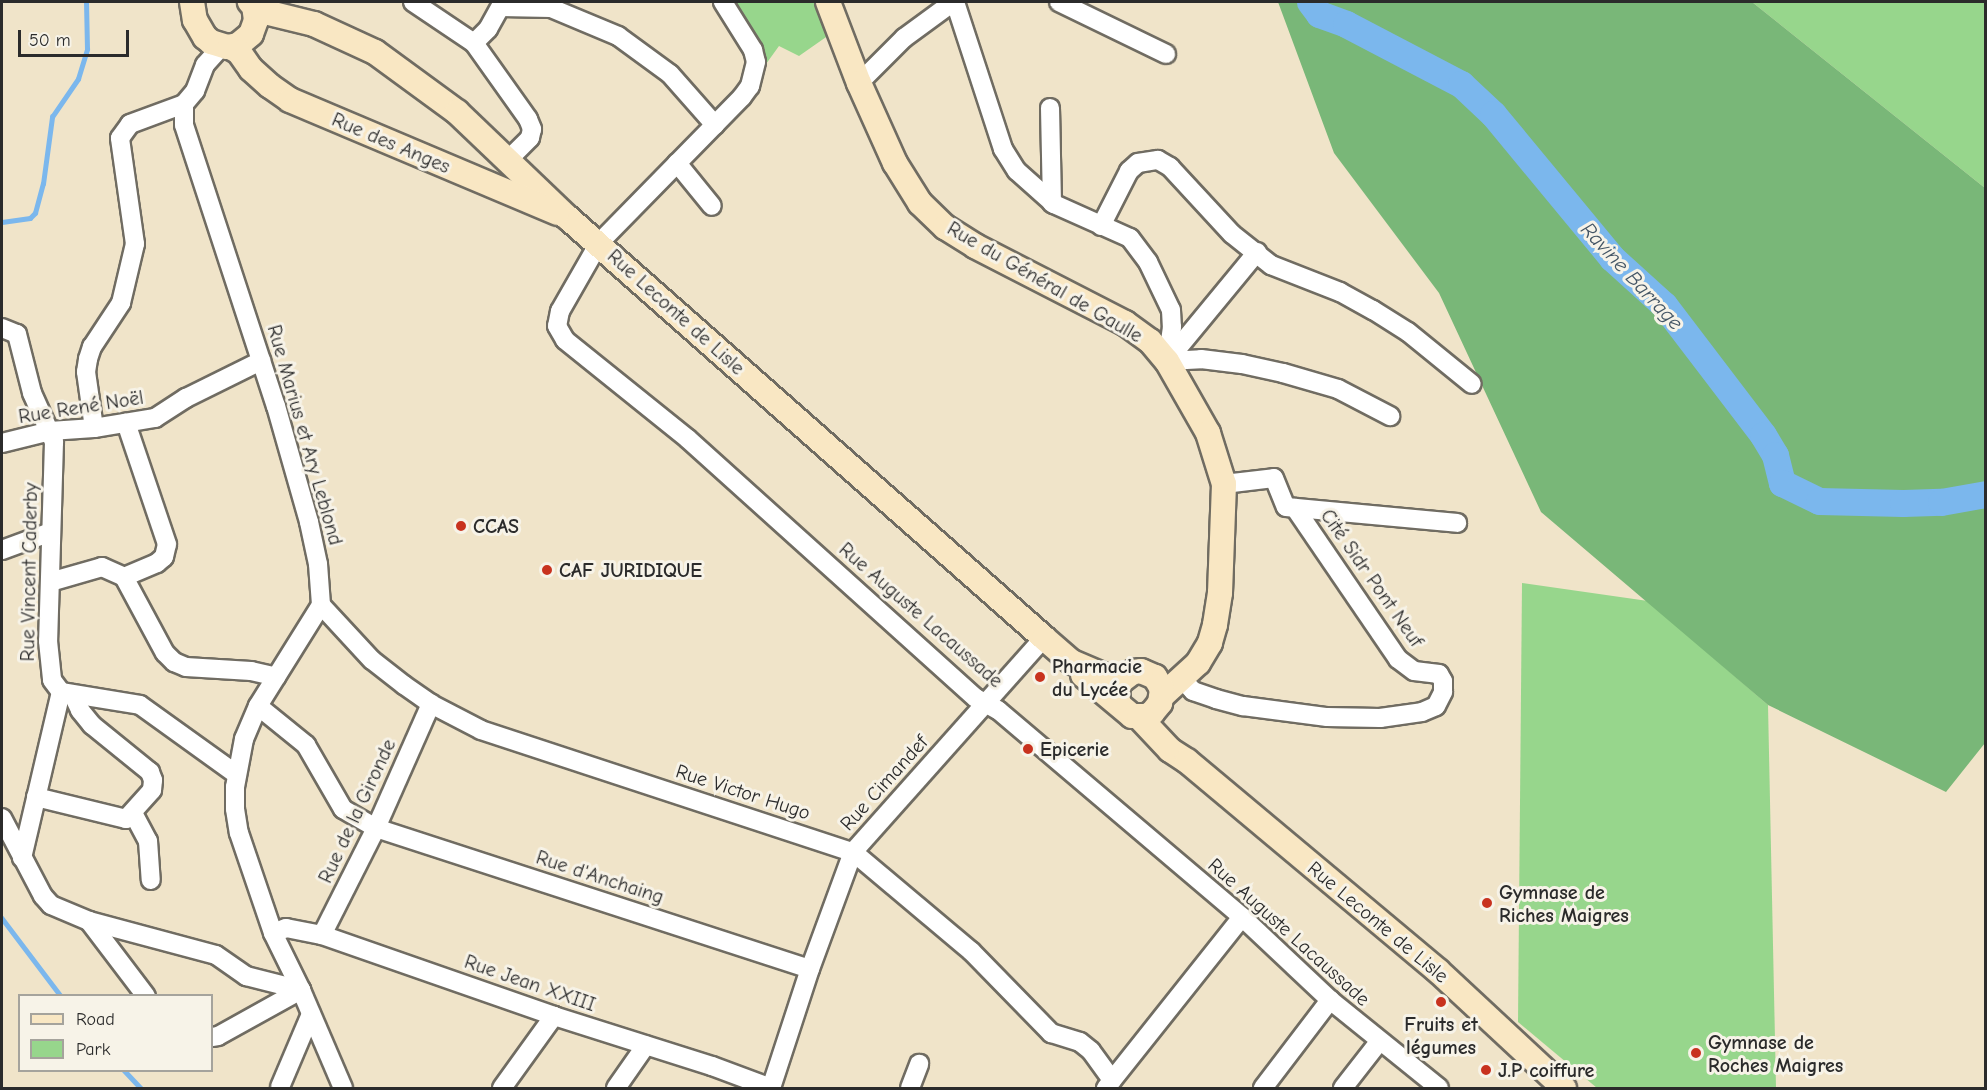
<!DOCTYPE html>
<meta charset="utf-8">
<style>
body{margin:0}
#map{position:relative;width:1987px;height:1090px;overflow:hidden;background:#f0e4c9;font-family:"Comic Neue",sans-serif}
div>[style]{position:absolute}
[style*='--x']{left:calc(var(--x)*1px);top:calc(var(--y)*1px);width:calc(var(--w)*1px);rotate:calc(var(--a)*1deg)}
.green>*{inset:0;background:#97d68c}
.forest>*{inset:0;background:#79b778}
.stream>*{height:4.5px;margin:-2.25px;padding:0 2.25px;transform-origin:2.25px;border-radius:2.25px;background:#7bb7ed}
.river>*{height:27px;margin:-13.5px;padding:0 13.5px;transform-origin:13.5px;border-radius:13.5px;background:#7bb7ed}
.roads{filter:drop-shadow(2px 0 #706c62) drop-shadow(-2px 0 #706c62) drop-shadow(0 2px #706c62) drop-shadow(0 -2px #706c62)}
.street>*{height:18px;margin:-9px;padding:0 9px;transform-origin:9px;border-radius:9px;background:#fff}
.secondary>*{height:24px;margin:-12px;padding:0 12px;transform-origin:12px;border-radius:12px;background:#f9e7c3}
.dots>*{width:16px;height:16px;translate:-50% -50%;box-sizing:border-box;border:3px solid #f7f3e8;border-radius:50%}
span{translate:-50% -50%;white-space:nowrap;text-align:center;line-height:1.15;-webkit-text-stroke:6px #f7f3e8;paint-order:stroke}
.street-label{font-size:20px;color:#2b2b2b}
.poi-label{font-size:20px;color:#2b2b2b;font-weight:700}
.left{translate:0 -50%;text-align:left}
.water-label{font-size:21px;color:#435565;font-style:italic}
.frame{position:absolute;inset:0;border:3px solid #2b2b2b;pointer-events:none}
.legend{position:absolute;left:18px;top:994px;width:195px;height:78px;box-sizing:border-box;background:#f7f3e8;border:2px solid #a5a39c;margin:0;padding:8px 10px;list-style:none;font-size:18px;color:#2b2b2b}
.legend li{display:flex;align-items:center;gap:12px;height:30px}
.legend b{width:30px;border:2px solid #a5a39c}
.scale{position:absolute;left:18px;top:30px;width:111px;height:27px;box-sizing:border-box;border:3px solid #2b2b2b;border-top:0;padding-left:8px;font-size:18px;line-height:21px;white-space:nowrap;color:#2b2b2b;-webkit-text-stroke:4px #f7f3e8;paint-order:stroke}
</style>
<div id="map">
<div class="green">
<div style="clip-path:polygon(729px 2px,818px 2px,829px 35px,799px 56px,779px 46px,766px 64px)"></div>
<div style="clip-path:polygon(1752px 2px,1985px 2px,1985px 188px)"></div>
<div style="clip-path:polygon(1522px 583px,1648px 601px,1768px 705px,1776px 1088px,1597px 1088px,1518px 1022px)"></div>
</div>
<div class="forest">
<div style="clip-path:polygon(1278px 2px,1752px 2px,1985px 188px,1985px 743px,1946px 792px,1768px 705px,1541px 512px,1439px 293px,1334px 153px)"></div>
</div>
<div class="stream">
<div style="--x:2;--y:222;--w:28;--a:-8"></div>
<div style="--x:30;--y:218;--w:7;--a:-45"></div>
<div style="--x:35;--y:213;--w:30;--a:-75"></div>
<div style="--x:43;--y:184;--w:68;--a:-82.3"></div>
<div style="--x:52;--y:117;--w:46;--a:-55.6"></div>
<div style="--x:78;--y:79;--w:31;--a:-73"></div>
<div style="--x:87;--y:49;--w:47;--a:-91.2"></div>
<div style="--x:2;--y:918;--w:98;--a:52.9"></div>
<div style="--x:124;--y:1070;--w:25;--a:47"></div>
</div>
<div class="river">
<div style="--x:1310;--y:2;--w:15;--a:53"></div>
<div style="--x:1319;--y:14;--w:29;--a:20"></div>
<div style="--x:1346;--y:24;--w:130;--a:27.6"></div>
<div style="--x:1461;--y:84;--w:44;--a:43.2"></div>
<div style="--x:1493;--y:114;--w:187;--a:50.4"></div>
<div style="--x:1612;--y:258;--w:70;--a:42.1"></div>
<div style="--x:1664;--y:305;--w:163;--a:52.7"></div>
<div style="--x:1763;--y:435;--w:23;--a:59"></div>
<div style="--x:1775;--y:455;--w:29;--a:76"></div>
<div style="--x:1782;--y:483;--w:41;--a:25.9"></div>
<div style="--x:1819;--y:501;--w:84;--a:1.4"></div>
<div style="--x:1903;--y:503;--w:38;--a:-2"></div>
<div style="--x:1941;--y:502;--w:46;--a:-10.1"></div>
</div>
<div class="roads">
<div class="street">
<div style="--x:413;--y:2;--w:73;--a:33.9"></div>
<div style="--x:474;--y:43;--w:93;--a:54.6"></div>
<div style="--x:528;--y:119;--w:11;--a:68"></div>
<div style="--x:532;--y:129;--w:9;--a:103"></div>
<div style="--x:530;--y:138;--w:30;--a:135"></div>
<div style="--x:723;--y:2;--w:57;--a:58"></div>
<div style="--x:753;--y:50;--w:12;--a:76"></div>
<div style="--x:756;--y:62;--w:25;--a:104"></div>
<div style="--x:750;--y:86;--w:14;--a:126"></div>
<div style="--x:742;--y:97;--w:204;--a:134.4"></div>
<div style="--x:599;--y:243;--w:78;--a:119.8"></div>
<div style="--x:560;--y:311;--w:15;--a:101"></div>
<div style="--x:557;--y:326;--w:16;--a:60"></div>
<div style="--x:565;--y:340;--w:158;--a:38.8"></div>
<div style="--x:688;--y:439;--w:387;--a:42"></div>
<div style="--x:976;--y:698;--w:25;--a:29"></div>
<div style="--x:998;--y:710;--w:320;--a:40.3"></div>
<div style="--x:1242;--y:917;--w:121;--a:43.3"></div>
<div style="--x:1330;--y:1000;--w:140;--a:38.9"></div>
<div style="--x:955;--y:2;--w:155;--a:71.9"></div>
<div style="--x:1003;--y:149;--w:26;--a:58"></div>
<div style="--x:1017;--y:171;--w:50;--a:41.7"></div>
<div style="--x:1054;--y:204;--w:83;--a:24.1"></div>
<div style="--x:1130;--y:238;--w:30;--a:53"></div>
<div style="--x:1148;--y:262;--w:53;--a:64.4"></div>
<div style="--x:1171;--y:310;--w:17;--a:87"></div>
<div style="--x:1172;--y:327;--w:34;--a:98"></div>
<div style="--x:1059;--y:2;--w:119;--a:25.9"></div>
<div style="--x:501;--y:7;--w:50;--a:1.1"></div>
<div style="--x:551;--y:8;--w:73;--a:22.7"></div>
<div style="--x:618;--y:36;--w:64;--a:36.2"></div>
<div style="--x:670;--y:74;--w:68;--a:48.6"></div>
<div style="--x:474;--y:43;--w:20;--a:-45"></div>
<div style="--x:488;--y:29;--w:31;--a:-61"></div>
<div style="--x:222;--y:46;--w:25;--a:132"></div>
<div style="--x:205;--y:65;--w:28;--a:111"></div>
<div style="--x:195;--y:91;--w:17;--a:130"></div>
<div style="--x:184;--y:104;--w:21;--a:90"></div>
<div style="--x:184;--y:125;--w:296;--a:71.9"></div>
<div style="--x:276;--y:406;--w:121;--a:74.1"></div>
<div style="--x:309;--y:522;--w:43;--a:77.9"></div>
<div style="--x:318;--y:564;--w:41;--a:85.8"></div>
<div style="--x:321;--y:605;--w:119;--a:122"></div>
<div style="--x:258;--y:706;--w:36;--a:113"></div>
<div style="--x:244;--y:739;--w:49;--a:100.6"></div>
<div style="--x:235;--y:787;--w:22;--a:90"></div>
<div style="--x:235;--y:809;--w:24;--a:81"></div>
<div style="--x:239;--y:833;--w:106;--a:71.2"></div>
<div style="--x:273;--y:933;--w:64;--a:63.8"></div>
<div style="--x:301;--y:990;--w:107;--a:66.8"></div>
<div style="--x:859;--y:83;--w:64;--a:-45"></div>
<div style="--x:904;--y:38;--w:61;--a:-36.3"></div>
<div style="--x:1050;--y:108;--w:95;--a:88.8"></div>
<div style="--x:677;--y:163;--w:55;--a:50.9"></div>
<div style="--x:1101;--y:226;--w:62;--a:-63"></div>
<div style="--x:1129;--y:171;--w:12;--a:-42"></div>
<div style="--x:1138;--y:163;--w:20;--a:-9"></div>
<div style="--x:1158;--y:160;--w:14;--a:30"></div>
<div style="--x:1170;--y:167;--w:91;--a:47.2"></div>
<div style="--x:1232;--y:234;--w:50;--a:38.5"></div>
<div style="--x:1271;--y:265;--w:74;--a:21.4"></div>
<div style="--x:1340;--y:292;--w:38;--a:29"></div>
<div style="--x:1373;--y:310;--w:41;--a:32.2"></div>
<div style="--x:1408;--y:332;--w:82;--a:39.1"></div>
<div style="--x:2;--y:328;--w:16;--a:22"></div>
<div style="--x:17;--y:334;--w:61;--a:75.7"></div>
<div style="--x:32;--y:393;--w:54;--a:65.8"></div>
<div style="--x:54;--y:442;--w:199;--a:91.7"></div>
<div style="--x:48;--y:641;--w:39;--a:84"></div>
<div style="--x:52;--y:680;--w:15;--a:53"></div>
<div style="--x:61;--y:692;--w:80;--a:9.3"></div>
<div style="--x:140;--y:705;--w:118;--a:35.7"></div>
<div style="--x:1168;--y:360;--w:140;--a:-50.5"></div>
<div style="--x:1167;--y:361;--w:34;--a:-3"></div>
<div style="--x:1201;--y:359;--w:41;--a:7"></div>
<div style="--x:1242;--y:364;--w:42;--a:12.4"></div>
<div style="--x:1283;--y:373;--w:57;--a:16.2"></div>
<div style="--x:1338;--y:389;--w:59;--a:27.4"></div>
<div style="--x:94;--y:428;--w:57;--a:-98.1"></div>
<div style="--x:86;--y:372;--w:13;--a:-81"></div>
<div style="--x:88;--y:359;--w:13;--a:-72"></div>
<div style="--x:92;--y:347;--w:53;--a:-56.6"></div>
<div style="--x:121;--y:303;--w:61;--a:-76.7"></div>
<div style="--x:135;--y:244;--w:107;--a:-98.1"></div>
<div style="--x:120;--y:138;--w:17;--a:-54"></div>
<div style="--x:130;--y:124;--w:58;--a:-20.3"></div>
<div style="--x:2;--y:443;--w:49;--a:-14"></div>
<div style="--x:50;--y:431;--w:44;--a:-3.9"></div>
<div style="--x:94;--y:428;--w:62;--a:-9.3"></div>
<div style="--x:155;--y:418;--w:37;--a:-33"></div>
<div style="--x:186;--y:398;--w:84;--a:-26.3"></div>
<div style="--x:1224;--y:484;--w:50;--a:-6.8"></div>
<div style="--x:1274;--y:478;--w:31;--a:68"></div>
<div style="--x:1286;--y:507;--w:172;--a:5.3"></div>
<div style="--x:2;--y:550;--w:52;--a:-20.2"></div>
<div style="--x:124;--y:577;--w:86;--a:61.7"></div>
<div style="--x:165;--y:653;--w:13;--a:45"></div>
<div style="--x:174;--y:662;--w:13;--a:23"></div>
<div style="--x:186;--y:667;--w:65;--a:3.5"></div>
<div style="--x:251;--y:671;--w:26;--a:13"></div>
<div style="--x:50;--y:582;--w:54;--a:-16.1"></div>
<div style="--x:102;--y:567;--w:24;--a:24"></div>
<div style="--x:124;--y:577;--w:36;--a:-23"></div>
<div style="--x:157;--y:563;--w:9;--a:-41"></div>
<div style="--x:164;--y:557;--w:13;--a:-77"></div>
<div style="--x:167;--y:544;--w:128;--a:-108.7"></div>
<div style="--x:321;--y:605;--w:75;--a:47.2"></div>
<div style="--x:372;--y:660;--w:41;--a:38"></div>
<div style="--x:404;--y:685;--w:33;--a:35"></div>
<div style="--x:431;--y:704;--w:56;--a:27.5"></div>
<div style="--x:481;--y:730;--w:391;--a:18.2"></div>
<div style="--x:853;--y:852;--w:154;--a:40"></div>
<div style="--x:971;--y:951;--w:115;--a:45.7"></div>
<div style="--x:1051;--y:1033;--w:30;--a:17"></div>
<div style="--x:1080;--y:1042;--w:14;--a:39"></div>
<div style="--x:1091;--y:1051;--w:36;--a:54"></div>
<div style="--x:1181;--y:678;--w:18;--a:47"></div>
<div style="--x:1193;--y:691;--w:24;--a:19"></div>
<div style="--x:1216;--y:699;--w:28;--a:15"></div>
<div style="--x:1243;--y:706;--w:85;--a:7.5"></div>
<div style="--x:1327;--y:717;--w:53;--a:1.1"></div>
<div style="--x:1380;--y:718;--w:42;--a:-8.1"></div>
<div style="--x:1422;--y:712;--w:15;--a:-23"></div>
<div style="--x:1436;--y:706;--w:16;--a:-63"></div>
<div style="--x:1443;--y:692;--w:11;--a:-90"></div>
<div style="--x:1443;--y:681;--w:8;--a:-120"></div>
<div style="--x:1439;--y:674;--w:25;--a:-173"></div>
<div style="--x:1414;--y:671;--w:20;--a:-143"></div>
<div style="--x:1398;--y:659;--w:183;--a:-124.3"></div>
<div style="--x:258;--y:706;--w:62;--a:39.1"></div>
<div style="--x:306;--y:745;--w:74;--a:60"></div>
<div style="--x:343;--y:809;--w:38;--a:30"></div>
<div style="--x:376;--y:828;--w:456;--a:18"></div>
<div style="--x:36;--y:797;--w:93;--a:13.7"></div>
<div style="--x:126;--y:819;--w:39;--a:-48"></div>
<div style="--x:152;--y:790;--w:10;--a:-84"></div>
<div style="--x:153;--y:780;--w:9;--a:-111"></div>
<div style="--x:150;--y:772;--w:75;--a:-141"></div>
<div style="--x:92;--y:725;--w:19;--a:-129"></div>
<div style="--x:80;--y:710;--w:17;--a:-115"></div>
<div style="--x:133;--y:813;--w:32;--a:62"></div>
<div style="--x:148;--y:841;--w:39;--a:86"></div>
<div style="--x:2;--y:818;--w:88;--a:62.3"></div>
<div style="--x:43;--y:896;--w:12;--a:48"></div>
<div style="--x:51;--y:905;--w:41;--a:22.8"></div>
<div style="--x:89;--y:921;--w:94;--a:52.8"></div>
<div style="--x:22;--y:858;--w:171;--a:-76.8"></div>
<div style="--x:89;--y:921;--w:131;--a:15"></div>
<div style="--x:216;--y:955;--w:37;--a:35"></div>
<div style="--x:246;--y:976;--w:57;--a:14.3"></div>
<div style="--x:273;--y:933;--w:14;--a:-21"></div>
<div style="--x:286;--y:928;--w:37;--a:11"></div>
<div style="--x:322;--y:935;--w:246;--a:19.2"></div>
<div style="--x:554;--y:1016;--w:166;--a:17.6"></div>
<div style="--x:712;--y:1066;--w:63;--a:20.4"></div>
<div style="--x:322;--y:935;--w:120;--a:-63.2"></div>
<div style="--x:376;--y:828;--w:136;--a:-66.1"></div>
<div style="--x:212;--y:1037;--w:6;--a:-9"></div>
<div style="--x:218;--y:1036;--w:95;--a:-29"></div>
<div style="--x:280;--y:1087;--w:79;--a:-67"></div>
<div style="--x:502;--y:1088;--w:89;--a:-54.2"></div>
<div style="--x:616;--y:1088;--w:52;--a:-55.1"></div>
<div style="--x:771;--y:1088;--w:125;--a:-71.9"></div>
<div style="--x:810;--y:969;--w:125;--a:-69.8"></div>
<div style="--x:853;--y:852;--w:287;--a:-48.3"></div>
<div style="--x:910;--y:1088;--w:26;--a:-69"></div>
<div style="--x:1106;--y:1088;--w:218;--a:-51.5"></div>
<div style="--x:1263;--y:1088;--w:111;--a:-52.7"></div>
<div style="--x:1343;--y:1088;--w:58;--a:-52"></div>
</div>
<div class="secondary">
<div style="--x:192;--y:2;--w:18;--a:81"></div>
<div style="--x:195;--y:20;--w:20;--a:60"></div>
<div style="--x:205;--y:37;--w:8;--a:40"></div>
<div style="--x:211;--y:42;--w:17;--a:17"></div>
<div style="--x:227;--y:47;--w:11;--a:-10"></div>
<div style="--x:238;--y:45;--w:17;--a:-40"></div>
<div style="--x:251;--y:34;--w:15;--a:-70"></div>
<div style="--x:256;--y:20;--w:14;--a:-98"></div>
<div style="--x:254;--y:6;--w:6;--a:-135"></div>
<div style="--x:828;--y:2;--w:87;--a:69.1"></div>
<div style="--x:859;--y:83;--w:88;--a:65.8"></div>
<div style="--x:895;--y:163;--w:47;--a:58"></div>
<div style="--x:920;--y:203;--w:35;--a:44"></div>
<div style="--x:945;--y:227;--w:36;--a:32"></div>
<div style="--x:975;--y:246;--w:169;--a:27.2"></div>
<div style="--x:1125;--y:323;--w:31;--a:36"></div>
<div style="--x:1150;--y:341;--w:26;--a:50"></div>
<div style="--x:1167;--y:361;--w:83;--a:60.3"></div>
<div style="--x:1208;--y:433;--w:53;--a:72.6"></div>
<div style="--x:1224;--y:484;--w:109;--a:92.1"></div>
<div style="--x:1220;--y:593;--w:32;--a:99"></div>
<div style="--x:1215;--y:625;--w:19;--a:106"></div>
<div style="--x:1210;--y:643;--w:23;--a:121"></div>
<div style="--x:1198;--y:663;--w:49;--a:137.5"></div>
<div style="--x:254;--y:6;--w:9;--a:36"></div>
<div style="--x:261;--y:11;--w:55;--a:13.8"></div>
<div style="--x:314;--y:24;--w:67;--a:24.7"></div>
<div style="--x:375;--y:52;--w:102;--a:36.2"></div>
<div style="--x:457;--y:112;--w:152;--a:43.7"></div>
<div style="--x:567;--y:217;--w:636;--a:41.43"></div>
<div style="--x:1044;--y:638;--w:37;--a:41"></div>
<div style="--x:1072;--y:662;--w:39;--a:23"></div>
<div style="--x:1108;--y:677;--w:16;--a:0"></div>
<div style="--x:230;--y:47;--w:10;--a:29"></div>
<div style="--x:239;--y:52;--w:21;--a:55"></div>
<div style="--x:251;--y:69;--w:25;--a:42"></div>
<div style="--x:270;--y:86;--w:24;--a:35"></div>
<div style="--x:290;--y:100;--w:290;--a:22.9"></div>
<div style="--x:1083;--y:675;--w:64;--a:39.9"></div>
<div style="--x:1132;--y:716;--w:14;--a:0"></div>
<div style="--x:1146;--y:716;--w:7;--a:-27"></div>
<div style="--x:1152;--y:713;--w:13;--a:-51"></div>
<div style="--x:1160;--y:703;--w:14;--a:-82"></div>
<div style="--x:1162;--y:689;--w:14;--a:-120"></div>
<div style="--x:1155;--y:677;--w:15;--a:-157"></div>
<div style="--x:1141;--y:671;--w:8;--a:173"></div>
<div style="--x:1133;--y:672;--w:15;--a:143"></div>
<div style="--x:1121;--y:681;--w:8;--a:120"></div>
<div style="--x:1117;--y:688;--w:13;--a:86"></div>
<div style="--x:1139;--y:717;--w:45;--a:46.8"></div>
<div style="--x:1170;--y:750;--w:20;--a:33"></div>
<div style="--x:1187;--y:761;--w:327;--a:39.9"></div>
<div style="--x:1438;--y:971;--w:172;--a:42.9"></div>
</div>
</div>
<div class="dots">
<div style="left:461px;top:526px;background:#c8321e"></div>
<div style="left:547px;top:570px;background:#c8321e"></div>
<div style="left:1040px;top:677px;background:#c8321e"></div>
<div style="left:1028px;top:749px;background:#c8321e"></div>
<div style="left:1487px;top:903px;background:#c8321e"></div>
<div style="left:1441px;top:1002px;background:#c8321e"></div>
<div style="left:1696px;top:1053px;background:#c8321e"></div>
<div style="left:1486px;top:1070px;background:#c8321e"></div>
</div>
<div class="street-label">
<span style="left:391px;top:143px;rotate:23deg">Rue des Anges</span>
<span style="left:1045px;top:282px;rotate:30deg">Rue du Général de Gaulle</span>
<span style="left:676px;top:312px;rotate:42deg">Rue Leconte de Lisle</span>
<span style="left:81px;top:407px;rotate:-9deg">Rue René Noël</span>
<span style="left:305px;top:435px;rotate:74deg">Rue Marius et Ary Leblond</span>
<span style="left:29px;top:572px;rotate:-89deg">Rue Vincent Caderby</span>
<span style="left:1372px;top:578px;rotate:55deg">Cité Sidr Pont Neuf</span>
<span style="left:921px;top:615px;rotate:41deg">Rue Auguste Lacaussade</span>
<span style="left:884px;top:783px;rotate:-48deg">Rue Cimandef</span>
<span style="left:743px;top:792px;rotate:18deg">Rue Victor Hugo</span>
<span style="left:357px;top:811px;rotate:-65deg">Rue de la Gironde</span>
<span style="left:600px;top:877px;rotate:18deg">Rue d'Anchaing</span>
<span style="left:1378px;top:922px;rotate:40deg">Rue Leconte de Lisle</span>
<span style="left:1289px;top:932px;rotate:42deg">Rue Auguste Lacaussade</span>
<span style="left:530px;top:983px;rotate:19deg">Rue Jean XXIII</span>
</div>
<div class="poi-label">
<span class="left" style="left:473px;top:526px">CCAS</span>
<span class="left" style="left:559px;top:570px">CAF JURIDIQUE</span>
<span class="left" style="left:1052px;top:678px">Pharmacie<br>du Lycée</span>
<span class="left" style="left:1040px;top:749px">Epicerie</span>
<span class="left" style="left:1499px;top:904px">Gymnase de<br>Riches Maigres</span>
<span style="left:1441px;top:1036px">Fruits et<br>légumes</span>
<span class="left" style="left:1708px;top:1054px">Gymnase de<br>Roches Maigres</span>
<span class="left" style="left:1498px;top:1070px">J.P coiffure</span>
</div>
<div class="water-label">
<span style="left:1632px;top:276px;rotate:47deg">Ravine Barrage</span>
</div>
<div class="frame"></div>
<ul class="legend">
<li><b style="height:8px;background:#f9e7c3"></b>Road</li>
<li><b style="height:16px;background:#97d68c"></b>Park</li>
</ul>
<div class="scale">50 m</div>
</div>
